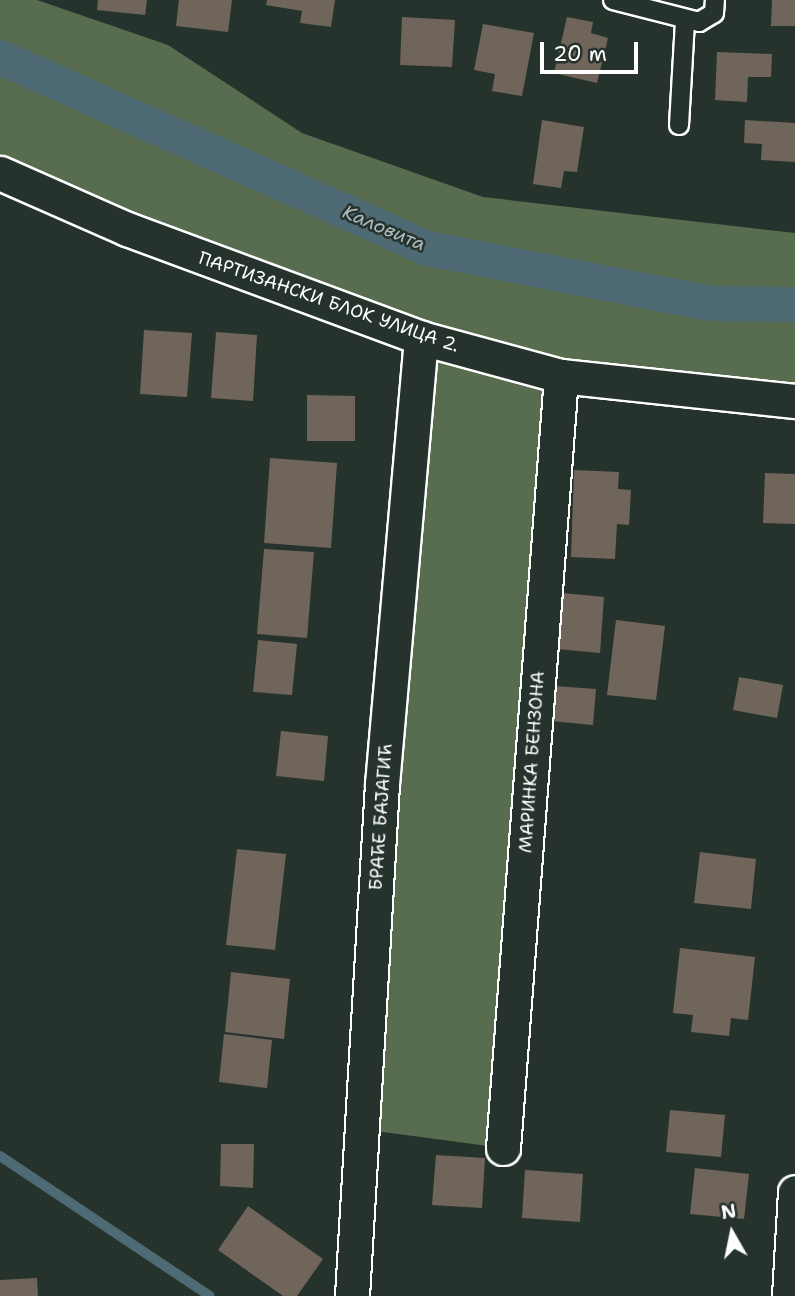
<!DOCTYPE html>
<meta charset="utf-8">
<style>
body{margin:0}
#map{position:relative;width:795px;height:1296px;overflow:hidden;background:#26332d;font-family:"Shantell Sans",sans-serif}
div>[style]{position:absolute}
[style*='--x']{left:calc(var(--x)*1px);top:calc(var(--y)*1px);width:calc(var(--w)*1px);rotate:calc(var(--a)*1deg)}
.green>*{inset:0;background:#586c4f}
.stream>*{height:10px;margin:-5px;padding:0 5px;transform-origin:5px;border-radius:5px;background:#4e6a74}
.canal>*{height:35px;margin:-17.5px;padding:0 17.5px;transform-origin:17.5px;border-radius:17.5px;background:#4e6a74}
.building>*{inset:0;background:#70655a}
.roads{filter:drop-shadow(2px 0 #fff) drop-shadow(-2px 0 #fff) drop-shadow(0 2px #fff) drop-shadow(0 -2px #fff)}
.lane>*{height:18px;margin:-9px;padding:0 9px;transform-origin:9px;border-radius:9px;background:#26332d}
.street>*{height:33px;margin:-16.5px;padding:0 16.5px;transform-origin:16.5px;border-radius:16.5px;background:#26332d}
span{translate:-50% -50%;white-space:nowrap;text-align:center;line-height:1.15;-webkit-text-stroke:5px #26332d;paint-order:stroke}
.street-label{font-size:18px;color:#fff}
.water-label{font-size:19px;color:#afbcc0;font-style:italic}
.north{position:absolute;left:697px;top:1198px;width:70px;height:70px;-webkit-text-stroke:5px #26332d;paint-order:stroke;rotate:351deg;font-size:19px;font-weight:700;line-height:28px;text-align:center;color:#fff}
.north::after{content:'';display:block;margin:auto;width:24px;height:32px;background:#fff;clip-path:polygon(50% 0,100% 100%,50% 72%,0 100%)}
.scale{position:absolute;left:540px;top:42px;width:98px;height:32px;box-sizing:border-box;border:4px solid #fff;border-top:0;padding-left:9px;font-size:21px;line-height:24px;white-space:nowrap;color:#fff;-webkit-text-stroke:5px #26332d;paint-order:stroke}
</style>
<div id="map">
<div class="green">
<div style="clip-path:polygon(0 0,37px 0,168px 45px,302px 133px,483px 197px,795px 233px,795px 401px,562px 376px,503px 1148px,361px 1129px,421px 338px,0 171px)"></div>
</div>
<div class="stream">
<div style="--x:0;--y:1156;--w:252;--a:33.7"></div>
</div>
<div class="canal">
<div style="--x:0;--y:57;--w:468;--a:24.1"></div>
<div style="--x:427;--y:248;--w:288;--a:11"></div>
<div style="--x:710;--y:303;--w:85;--a:0.7"></div>
</div>
<div class="building">
<div style="clip-path:polygon(98px 0,147px 0,145px 15px,97px 10px)"></div>
<div style="clip-path:polygon(179px 0,232px 0,228px 32px,176px 26px)"></div>
<div style="clip-path:polygon(267px 0,335px 0,331px 27px,300px 23px,302px 11px,266px 5px)"></div>
<div style="clip-path:polygon(772px 0,795px 0,795px 26px,771px 26px)"></div>
<div style="clip-path:polygon(402px 17px,455px 20px,452px 67px,400px 65px)"></div>
<div style="clip-path:polygon(567px 17px,593px 22px,591px 33px,608px 38px,597px 83px,554px 73px)"></div>
<div style="clip-path:polygon(483px 24px,534px 33px,522px 96px,492px 91px,495px 74px,474px 70px)"></div>
<div style="clip-path:polygon(717px 52px,772px 54px,771px 77px,748px 77px,747px 102px,715px 100px)"></div>
<div style="clip-path:polygon(542px 120px,584px 127px,577px 172px,564px 171px,561px 188px,533px 184px)"></div>
<div style="clip-path:polygon(745px 120px,795px 123px,795px 162px,761px 160px,762px 144px,744px 143px)"></div>
<div style="clip-path:polygon(144px 330px,192px 333px,187px 397px,140px 394px)"></div>
<div style="clip-path:polygon(216px 332px,257px 335px,253px 401px,211px 398px)"></div>
<div style="clip-path:polygon(307px 395px,355px 396px,355px 441px,307px 441px)"></div>
<div style="clip-path:polygon(270px 458px,337px 463px,331px 548px,264px 543px)"></div>
<div style="clip-path:polygon(574px 470px,619px 472px,618px 489px,631px 490px,629px 525px,617px 524px,615px 559px,571px 557px)"></div>
<div style="clip-path:polygon(765px 473px,795px 474px,795px 524px,763px 523px)"></div>
<div style="clip-path:polygon(264px 549px,314px 552px,307px 638px,257px 634px)"></div>
<div style="clip-path:polygon(562px 593px,604px 597px,600px 653px,557px 649px)"></div>
<div style="clip-path:polygon(616px 620px,665px 626px,656px 700px,607px 695px)"></div>
<div style="clip-path:polygon(258px 640px,297px 644px,292px 695px,253px 692px)"></div>
<div style="clip-path:polygon(739px 677px,783px 685px,777px 718px,733px 710px)"></div>
<div style="clip-path:polygon(554px 686px,596px 689px,593px 725px,551px 721px)"></div>
<div style="clip-path:polygon(281px 731px,328px 736px,324px 781px,276px 776px)"></div>
<div style="clip-path:polygon(237px 849px,286px 854px,275px 950px,226px 945px)"></div>
<div style="clip-path:polygon(700px 852px,756px 859px,751px 909px,694px 903px)"></div>
<div style="clip-path:polygon(680px 948px,755px 957px,748px 1020px,731px 1018px,729px 1036px,691px 1032px,693px 1015px,673px 1013px)"></div>
<div style="clip-path:polygon(231px 972px,290px 979px,284px 1039px,225px 1032px)"></div>
<div style="clip-path:polygon(224px 1034px,272px 1040px,267px 1088px,219px 1082px)"></div>
<div style="clip-path:polygon(670px 1110px,725px 1115px,721px 1157px,666px 1152px)"></div>
<div style="clip-path:polygon(221px 1144px,254px 1144px,253px 1188px,220px 1186px)"></div>
<div style="clip-path:polygon(436px 1155px,485px 1158px,482px 1208px,432px 1205px)"></div>
<div style="clip-path:polygon(695px 1168px,749px 1174px,744px 1219px,690px 1214px)"></div>
<div style="clip-path:polygon(525px 1170px,583px 1174px,580px 1222px,522px 1218px)"></div>
<div style="clip-path:polygon(248px 1206px,323px 1259px,297px 1296px,283px 1296px,218px 1250px)"></div>
<div style="clip-path:polygon(37px 1278px,38px 1296px,0 1296px,0 1280px)"></div>
</div>
<div class="roads">
<div class="lane">
<div style="--x:613;--y:0;--w:89;--a:14.3"></div>
<div style="--x:699;--y:22;--w:17;--a:-31"></div>
<div style="--x:714;--y:13;--w:13;--a:-86"></div>
<div style="--x:679;--y:125;--w:105;--a:-86.7"></div>
</div>
<div class="street">
<div style="--x:0;--y:173;--w:139;--a:23.8"></div>
<div style="--x:127;--y:229;--w:314;--a:20.3"></div>
<div style="--x:421;--y:338;--w:145;--a:15.2"></div>
<div style="--x:561;--y:376;--w:235;--a:6.1"></div>
<div style="--x:503;--y:1148;--w:774;--a:-85.7"></div>
<div style="--x:352;--y:1296;--w:513;--a:-86.65"></div>
<div style="--x:382;--y:784;--w:448;--a:-85"></div>
<div style="--x:789;--y:1296;--w:104;--a:-86.7"></div>
</div>
</div>
<div class="street-label">
<span style="left:329px;top:302px;rotate:19deg">ПАРТИЗАНСКИ БЛОК УЛИЦА 2.</span>
<span style="left:532px;top:762px;rotate:-86deg">МАРИНКА БЕНЗОНА</span>
<span style="left:381px;top:817px;rotate:-86deg">БРАЋЕ БАЈАГИЋ</span>
</div>
<div class="water-label">
<span style="left:384px;top:228px;rotate:23deg">Каловита</span>
</div>
<div class="north">N</div>
<div class="scale">20 m</div>
</div>
